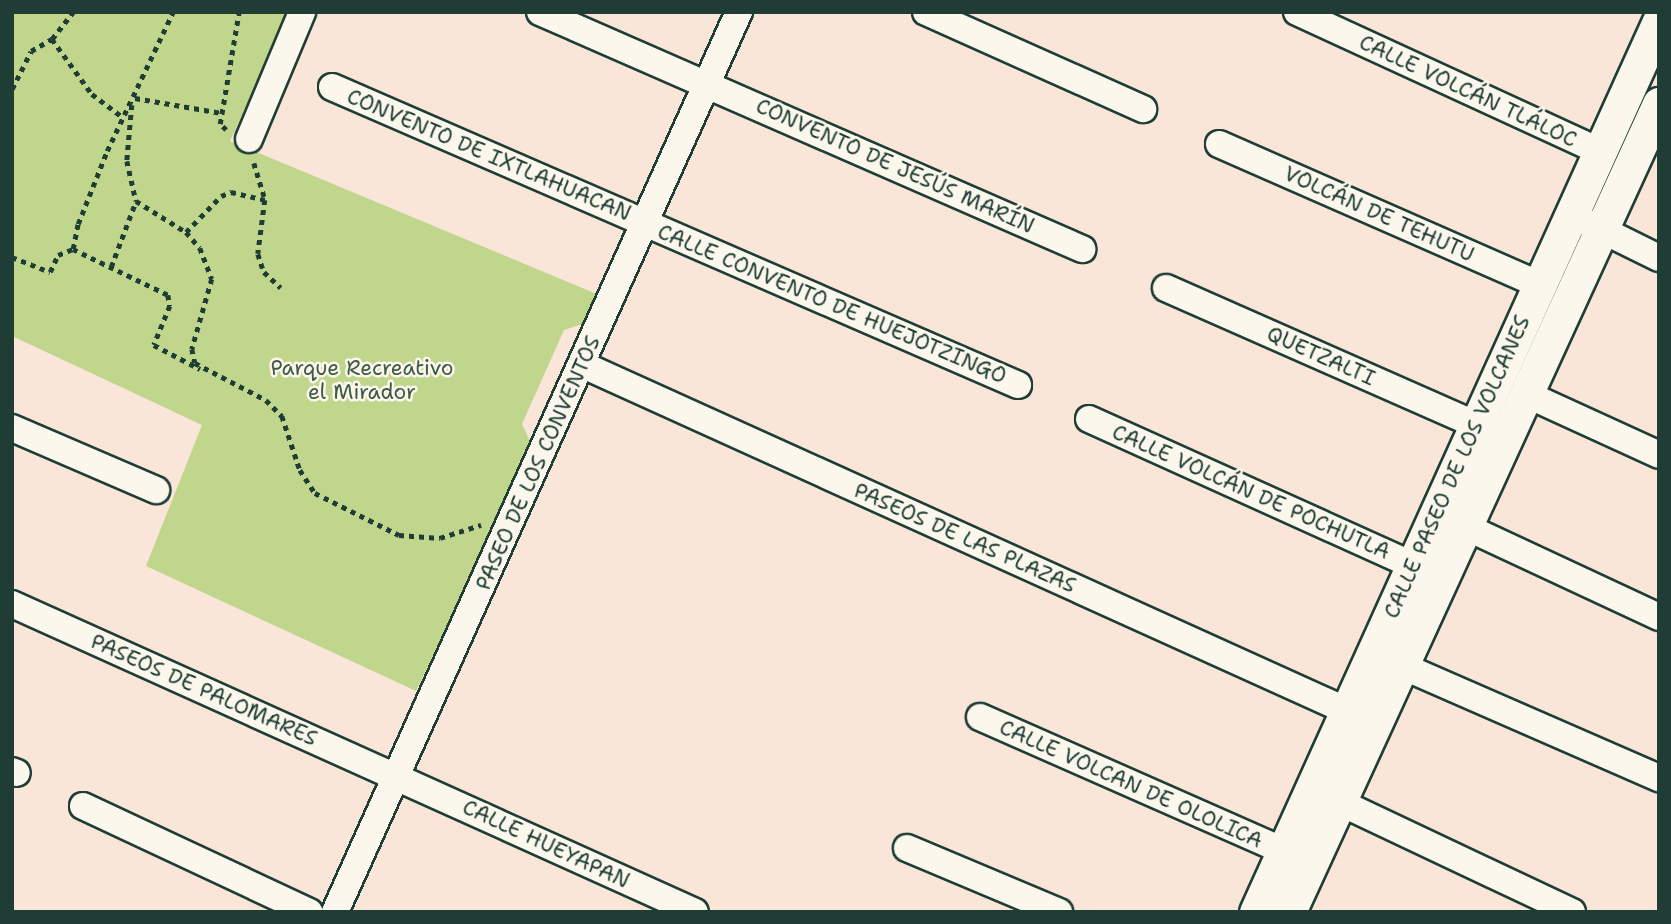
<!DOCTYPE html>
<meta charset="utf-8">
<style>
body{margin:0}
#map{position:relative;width:1671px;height:924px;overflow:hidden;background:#f9e6d9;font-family:"Shantell Sans",sans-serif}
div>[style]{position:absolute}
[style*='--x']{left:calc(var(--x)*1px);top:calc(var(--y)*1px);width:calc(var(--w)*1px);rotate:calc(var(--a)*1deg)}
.green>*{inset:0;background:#c0d68c}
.path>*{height:4.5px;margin-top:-2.25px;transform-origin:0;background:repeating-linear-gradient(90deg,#1f3d34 0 5px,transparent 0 10px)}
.roads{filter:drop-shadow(2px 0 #1f3d34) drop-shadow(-2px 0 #1f3d34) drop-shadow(0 2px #1f3d34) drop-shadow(0 -2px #1f3d34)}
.minor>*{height:26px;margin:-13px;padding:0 13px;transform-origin:13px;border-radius:13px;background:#fbf7ec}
.tertiary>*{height:33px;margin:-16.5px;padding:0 16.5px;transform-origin:16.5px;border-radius:16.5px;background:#fbf7ec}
span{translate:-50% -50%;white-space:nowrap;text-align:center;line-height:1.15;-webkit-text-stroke:5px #fbf7ec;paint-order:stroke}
.street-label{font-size:21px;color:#1f3d34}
.park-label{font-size:21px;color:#3f5c46}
.frame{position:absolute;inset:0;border:14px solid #1f3d34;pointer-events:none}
</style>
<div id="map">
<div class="green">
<div style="clip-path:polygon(12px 12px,289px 12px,230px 141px,604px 297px,595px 320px,564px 330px,522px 424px,533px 448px,416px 691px,146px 566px,202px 425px,12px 336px)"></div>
</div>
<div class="path">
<div style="--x:52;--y:39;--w:68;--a:54"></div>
<div style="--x:92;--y:94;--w:40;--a:37"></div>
<div style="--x:12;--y:89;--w:42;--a:-63.4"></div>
<div style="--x:31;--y:51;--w:24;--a:-30"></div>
<div style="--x:52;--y:39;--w:34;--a:-52"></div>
<div style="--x:135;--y:98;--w:88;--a:9.8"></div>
<div style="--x:132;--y:105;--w:56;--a:95.1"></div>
<div style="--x:127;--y:161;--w:41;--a:77.3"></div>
<div style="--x:136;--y:201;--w:59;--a:31.8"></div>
<div style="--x:186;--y:232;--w:21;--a:49"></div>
<div style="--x:200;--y:248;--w:33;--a:69"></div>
<div style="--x:212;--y:279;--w:73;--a:105.9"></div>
<div style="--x:192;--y:349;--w:14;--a:78"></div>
<div style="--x:195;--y:363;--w:80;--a:27.5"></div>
<div style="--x:266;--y:400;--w:23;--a:45"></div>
<div style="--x:282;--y:416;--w:57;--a:71.6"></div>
<div style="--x:300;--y:470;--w:27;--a:57"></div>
<div style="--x:315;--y:493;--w:94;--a:26.6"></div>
<div style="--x:399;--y:535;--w:41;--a:4.2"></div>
<div style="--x:440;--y:538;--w:43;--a:-17.6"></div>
<div style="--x:226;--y:130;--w:8;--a:-135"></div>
<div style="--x:220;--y:124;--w:114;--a:-80.4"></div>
<div style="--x:254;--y:163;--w:39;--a:73"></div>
<div style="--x:265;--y:200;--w:54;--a:97.4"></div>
<div style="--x:258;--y:254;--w:19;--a:72"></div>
<div style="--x:264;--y:272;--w:23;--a:43"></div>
<div style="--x:186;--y:232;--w:50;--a:-45.8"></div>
<div style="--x:221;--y:196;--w:11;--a:-22"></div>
<div style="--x:231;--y:192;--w:35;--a:13"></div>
<div style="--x:73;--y:249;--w:25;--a:-79"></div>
<div style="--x:78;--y:224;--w:79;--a:-68.3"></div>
<div style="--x:107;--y:151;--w:154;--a:-64.6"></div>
<div style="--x:12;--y:257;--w:41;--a:21.5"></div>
<div style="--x:50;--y:272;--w:19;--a:-65"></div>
<div style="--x:58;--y:255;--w:16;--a:-22"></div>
<div style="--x:73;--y:249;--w:106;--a:25.8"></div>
<div style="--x:168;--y:295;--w:11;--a:80"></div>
<div style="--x:170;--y:306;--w:42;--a:112.3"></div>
<div style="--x:154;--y:345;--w:52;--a:27.6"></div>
<div style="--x:111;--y:267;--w:71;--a:-69.3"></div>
</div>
<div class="roads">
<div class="minor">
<div style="--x:540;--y:12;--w:592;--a:23.62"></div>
<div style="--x:926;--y:12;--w:238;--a:24.1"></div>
<div style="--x:1297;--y:12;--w:335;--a:24.7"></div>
<div style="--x:332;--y:87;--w:748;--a:23.48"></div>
<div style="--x:249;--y:139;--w:138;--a:-67.3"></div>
<div style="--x:1219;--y:144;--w:351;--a:23.7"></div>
<div style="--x:1586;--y:222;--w:81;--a:26.3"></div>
<div style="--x:1166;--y:288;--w:338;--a:23.8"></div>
<div style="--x:583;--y:365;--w:839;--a:24.36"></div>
<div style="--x:1526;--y:394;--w:146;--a:24.6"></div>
<div style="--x:1089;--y:419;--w:355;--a:24.3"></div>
<div style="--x:12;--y:428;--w:157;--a:23.3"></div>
<div style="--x:1466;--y:527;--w:213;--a:25"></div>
<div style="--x:12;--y:604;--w:749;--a:24.27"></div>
<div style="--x:1400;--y:665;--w:283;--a:23.6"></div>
<div style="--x:980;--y:717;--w:330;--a:23.8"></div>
<div style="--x:12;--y:771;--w:5;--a:22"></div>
<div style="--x:1337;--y:801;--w:260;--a:25.3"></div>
<div style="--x:83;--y:806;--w:250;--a:25.1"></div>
<div style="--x:907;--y:848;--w:165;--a:22.8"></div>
<div style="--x:335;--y:912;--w:987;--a:-65.83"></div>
</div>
<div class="tertiary">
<div style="--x:1256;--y:912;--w:978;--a:-65.66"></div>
<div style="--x:1289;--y:912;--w:889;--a:-65.4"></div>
</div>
</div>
<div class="street-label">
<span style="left:1468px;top:91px;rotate:25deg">CALLE VOLCÁN TLÁLOC</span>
<span style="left:489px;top:155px;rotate:23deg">CONVENTO DE IXTLAHUACAN</span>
<span style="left:895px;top:166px;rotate:24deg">CONVENTO DE JESÚS MARÍN</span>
<span style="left:1379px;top:214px;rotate:24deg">VOLCÁN DE TEHUTU</span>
<span style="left:832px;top:304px;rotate:23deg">CALLE CONVENTO DE HUEJOTZINGO</span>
<span style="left:1321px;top:356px;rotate:24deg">QUETZALTI</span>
<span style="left:538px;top:463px;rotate:-66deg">PASEO DE LOS CONVENTOS</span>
<span style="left:1457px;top:467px;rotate:-66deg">CALLE PASEO DE LOS VOLCANES</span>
<span style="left:1251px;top:492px;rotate:24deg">CALLE VOLCÁN DE POCHUTLA</span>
<span style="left:965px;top:538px;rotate:24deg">PASEOS DE LAS PLAZAS</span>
<span style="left:204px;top:690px;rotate:24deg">PASEOS DE PALOMARES</span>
<span style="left:1131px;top:784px;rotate:24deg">CALLE VOLCAN DE OLOLICA</span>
<span style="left:546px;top:844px;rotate:25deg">CALLE HUEYAPAN</span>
</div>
<div class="park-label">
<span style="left:362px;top:380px">Parque Recreativo<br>el Mirador</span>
</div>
<div class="frame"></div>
</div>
